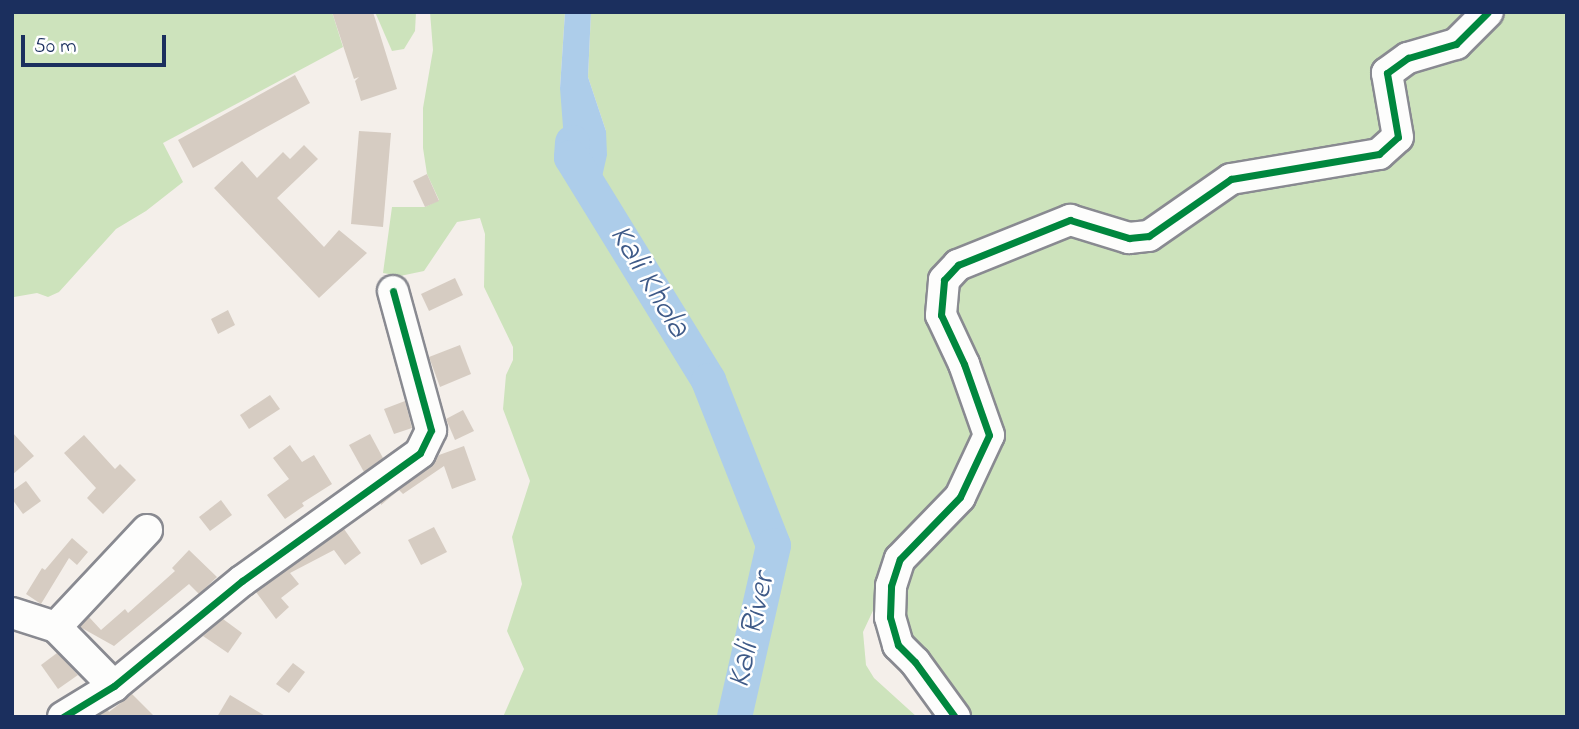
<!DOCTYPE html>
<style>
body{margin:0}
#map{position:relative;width:1579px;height:729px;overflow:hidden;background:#f4efea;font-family:"Indie Flower",sans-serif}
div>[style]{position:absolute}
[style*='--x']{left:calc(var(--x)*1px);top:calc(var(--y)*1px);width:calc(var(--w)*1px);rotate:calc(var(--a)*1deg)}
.green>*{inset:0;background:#cde3bc}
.water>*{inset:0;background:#adcdea}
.river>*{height:35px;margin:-17.5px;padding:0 17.5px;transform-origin:17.5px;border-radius:17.5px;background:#adcdea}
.building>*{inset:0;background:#d6ccc2}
.roads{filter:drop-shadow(2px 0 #898a91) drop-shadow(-2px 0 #898a91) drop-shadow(0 2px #898a91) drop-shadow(0 -2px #898a91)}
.minor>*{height:30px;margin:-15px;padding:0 15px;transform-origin:15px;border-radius:15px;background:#fdfdfc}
.cycleway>*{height:7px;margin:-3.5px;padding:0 3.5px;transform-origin:3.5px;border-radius:3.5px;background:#00873e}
span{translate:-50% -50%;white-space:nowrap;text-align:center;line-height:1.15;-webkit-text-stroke:5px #fff;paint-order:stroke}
.water-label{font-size:33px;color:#3e5a88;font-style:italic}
.frame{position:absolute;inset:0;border:14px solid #1b2f5e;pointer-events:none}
.scale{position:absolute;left:21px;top:35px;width:145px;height:32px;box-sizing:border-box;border:4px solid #1b2f5e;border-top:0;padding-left:9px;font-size:21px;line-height:24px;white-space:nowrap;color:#1b2f5e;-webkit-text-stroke:5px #fff;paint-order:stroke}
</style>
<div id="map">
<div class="green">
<div style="clip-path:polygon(12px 12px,332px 12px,343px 47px,163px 143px,183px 182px,146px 211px,116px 229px,59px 292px,48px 297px,37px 293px,14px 297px)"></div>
<div style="clip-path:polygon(375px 12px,416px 12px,415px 31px,404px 49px,392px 51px)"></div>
<div style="clip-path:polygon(430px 12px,565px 12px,560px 88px,606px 131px,588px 77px,591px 12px,1567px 12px,1567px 717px,966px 717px,877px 602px,863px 632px,866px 665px,874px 678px,917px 717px,503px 717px,524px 669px,507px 631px,522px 584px,512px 537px,530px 481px,503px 409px,506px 375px,513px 360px,513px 347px,484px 287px,485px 234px,480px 218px,457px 222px,424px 271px,400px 276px,383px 273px,392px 207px,425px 207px,439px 200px,427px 174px,423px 148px,423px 108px,433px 50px)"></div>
</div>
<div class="water">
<div style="clip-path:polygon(565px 12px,591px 12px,588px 77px,606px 131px,607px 155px,602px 177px,576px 188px,566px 166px,560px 88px)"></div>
</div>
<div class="river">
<div style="--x:572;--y:142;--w:15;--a:94"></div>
<div style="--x:571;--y:157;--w:262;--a:58.4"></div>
<div style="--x:708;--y:380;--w:177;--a:68.5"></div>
<div style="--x:773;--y:545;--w:176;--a:102.8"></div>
</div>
<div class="building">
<div style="clip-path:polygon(332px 12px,373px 12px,397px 89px,361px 101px,355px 81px,359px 77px,354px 79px)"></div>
<div style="clip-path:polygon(295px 75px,310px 103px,193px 168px,178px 140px)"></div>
<div style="clip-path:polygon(359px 131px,391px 133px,383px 227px,351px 224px)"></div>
<div style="clip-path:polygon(304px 145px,318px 159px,277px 198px,324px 247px,339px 230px,367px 253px,319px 298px,214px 188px,242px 161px,257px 178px,283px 152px,290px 159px)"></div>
<div style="clip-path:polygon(427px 174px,439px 201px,425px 207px,413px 181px)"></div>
<div style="clip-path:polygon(455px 278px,463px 295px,429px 311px,421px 294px)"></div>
<div style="clip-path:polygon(228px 310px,235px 325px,218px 334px,211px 319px)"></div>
<div style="clip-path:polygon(460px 345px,471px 374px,440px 387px,429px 357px)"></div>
<div style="clip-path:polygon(270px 395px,280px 409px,249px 429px,240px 415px)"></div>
<div style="clip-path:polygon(405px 401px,412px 428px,394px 434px,384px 409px)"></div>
<div style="clip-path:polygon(463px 410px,474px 431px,455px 440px,446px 419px)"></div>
<div style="clip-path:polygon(12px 432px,34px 456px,12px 475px)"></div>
<div style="clip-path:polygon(370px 434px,383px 458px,364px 472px,349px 445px)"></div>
<div style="clip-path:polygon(84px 435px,115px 469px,120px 464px,136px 480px,103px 514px,87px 498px,96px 488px,64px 453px)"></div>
<div style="clip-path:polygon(290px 445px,302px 462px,314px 455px,332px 484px,302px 503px,304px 506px,285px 519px,267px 495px,289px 479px,273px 458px)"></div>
<div style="clip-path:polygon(464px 446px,476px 480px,452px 489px,444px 466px,403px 494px,399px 490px,381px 505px,381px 503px,430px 467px,439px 455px)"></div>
<div style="clip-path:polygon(26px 481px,41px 501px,23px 514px,12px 499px,12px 491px)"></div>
<div style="clip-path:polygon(221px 500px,232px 515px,210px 531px,199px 517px)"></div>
<div style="clip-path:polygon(434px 527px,447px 552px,421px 565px,408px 540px)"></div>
<div style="clip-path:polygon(344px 529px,361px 553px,345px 565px,334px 550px,290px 573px,299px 584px,281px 598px,289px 607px,276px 619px,256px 592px)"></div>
<div style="clip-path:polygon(72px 538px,88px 552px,77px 565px,69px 558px,41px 604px,26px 594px,42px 568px,45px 570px)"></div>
<div style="clip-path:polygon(189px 550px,217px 577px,199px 594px,189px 584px,114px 646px,80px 627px,89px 617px,101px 630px,125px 609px,128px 613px,175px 571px,172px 568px)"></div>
<div style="clip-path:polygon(223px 619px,242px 633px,228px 653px,203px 636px)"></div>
<div style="clip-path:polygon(57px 653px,78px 675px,58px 689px,41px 665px)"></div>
<div style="clip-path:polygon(293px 663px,305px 672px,289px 693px,276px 684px)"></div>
<div style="clip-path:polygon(132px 694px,155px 717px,97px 717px,108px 710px,109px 712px)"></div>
<div style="clip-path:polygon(230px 695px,267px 717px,217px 717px)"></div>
</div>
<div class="roads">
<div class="minor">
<div style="--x:12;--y:613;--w:46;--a:17.7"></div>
<div style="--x:56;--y:627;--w:83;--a:45.5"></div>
<div style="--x:56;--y:627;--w:133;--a:-46.8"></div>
<div style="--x:63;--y:717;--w:60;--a:-31.3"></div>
<div style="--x:114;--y:686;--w:166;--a:-39.4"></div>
<div style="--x:242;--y:581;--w:219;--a:-35.7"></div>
<div style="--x:420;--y:453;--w:25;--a:-64"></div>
<div style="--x:431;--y:430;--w:144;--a:-105.3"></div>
<div style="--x:955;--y:717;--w:68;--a:-126"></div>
<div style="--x:915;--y:662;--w:24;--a:-135"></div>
<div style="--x:898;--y:645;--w:29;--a:-106"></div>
<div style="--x:890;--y:617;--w:31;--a:-88"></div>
<div style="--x:891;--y:586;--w:28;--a:-72"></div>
<div style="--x:900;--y:559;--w:86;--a:-45.9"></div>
<div style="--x:960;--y:497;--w:68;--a:-64.9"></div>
<div style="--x:989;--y:435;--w:75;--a:-109.4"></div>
<div style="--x:964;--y:364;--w:54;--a:-115.1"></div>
<div style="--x:941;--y:315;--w:35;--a:-85"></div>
<div style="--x:944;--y:280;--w:21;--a:-47"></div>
<div style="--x:958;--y:265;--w:121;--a:-21.9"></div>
<div style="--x:1070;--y:220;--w:62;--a:17"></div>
<div style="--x:1129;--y:238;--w:20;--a:-6"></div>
<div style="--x:1149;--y:236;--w:100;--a:-34.8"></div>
<div style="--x:1231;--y:179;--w:150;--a:-9.6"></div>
<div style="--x:1379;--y:154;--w:25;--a:-42"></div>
<div style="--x:1398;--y:137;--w:65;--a:-99.8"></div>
<div style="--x:1387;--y:73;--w:26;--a:-36"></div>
<div style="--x:1408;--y:58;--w:50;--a:-16.3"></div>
<div style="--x:1456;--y:44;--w:45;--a:-45"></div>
</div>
</div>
<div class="cycleway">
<div style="--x:63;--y:717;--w:60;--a:-31.3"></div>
<div style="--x:114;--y:686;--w:166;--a:-39.4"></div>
<div style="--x:242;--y:581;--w:219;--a:-35.7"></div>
<div style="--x:420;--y:453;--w:25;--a:-64"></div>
<div style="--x:431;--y:430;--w:144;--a:-105.3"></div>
<div style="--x:955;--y:717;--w:68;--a:-126"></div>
<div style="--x:915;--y:662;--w:24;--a:-135"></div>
<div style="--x:898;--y:645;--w:29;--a:-106"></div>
<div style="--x:890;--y:617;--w:31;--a:-88"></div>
<div style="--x:891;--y:586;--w:28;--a:-72"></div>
<div style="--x:900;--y:559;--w:86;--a:-45.9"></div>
<div style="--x:960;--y:497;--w:68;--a:-64.9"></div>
<div style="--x:989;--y:435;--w:75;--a:-109.4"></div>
<div style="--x:964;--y:364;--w:54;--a:-115.1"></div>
<div style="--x:941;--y:315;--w:35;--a:-85"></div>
<div style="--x:944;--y:280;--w:21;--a:-47"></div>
<div style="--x:958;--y:265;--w:121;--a:-21.9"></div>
<div style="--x:1070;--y:220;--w:62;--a:17"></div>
<div style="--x:1129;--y:238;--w:20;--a:-6"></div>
<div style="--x:1149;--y:236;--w:100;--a:-34.8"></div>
<div style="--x:1231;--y:179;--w:150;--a:-9.6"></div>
<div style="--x:1379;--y:154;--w:25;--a:-42"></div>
<div style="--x:1398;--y:137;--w:65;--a:-99.8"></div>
<div style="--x:1387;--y:73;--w:26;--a:-36"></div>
<div style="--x:1408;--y:58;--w:50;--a:-16.3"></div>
<div style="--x:1456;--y:44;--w:45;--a:-45"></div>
</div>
<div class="water-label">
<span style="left:648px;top:282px;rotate:59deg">Kali Khola</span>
<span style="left:753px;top:631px;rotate:-77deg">Kali River</span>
</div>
<div class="frame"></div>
<div class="scale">50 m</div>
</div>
